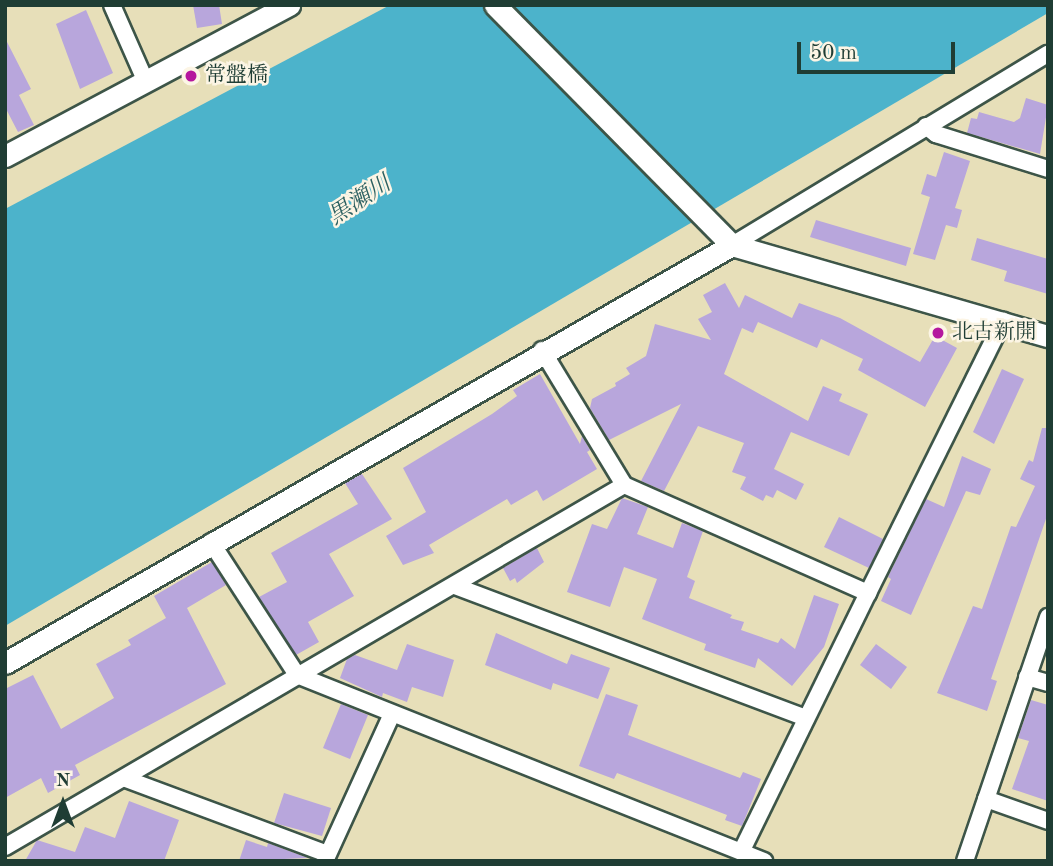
<!DOCTYPE html>
<meta charset="utf-8">
<style>
body{margin:0}
#map{position:relative;width:1053px;height:866px;overflow:hidden;background:#e7dfb9;font-family:"Old Standard TT","Noto Serif JP",serif}
div>[style]{position:absolute}
[style*='--x']{left:calc(var(--x)*1px);top:calc(var(--y)*1px);width:calc(var(--w)*1px);rotate:calc(var(--a)*1deg)}
.water>*{inset:0;background:#4cb3cb}
.building>*{inset:0;background:#b8a6dc}
.roads{filter:drop-shadow(2px 0 #3d5548) drop-shadow(-2px 0 #3d5548) drop-shadow(0 2px #3d5548) drop-shadow(0 -2px #3d5548)}
.minor>*{height:16px;margin:-8px;padding:0 8px;transform-origin:8px;border-radius:8px;background:#fff}
.tertiary>*{height:21px;margin:-10.5px;padding:0 10.5px;transform-origin:10.5px;border-radius:10.5px;background:#fff}
.dots>*{width:19px;height:19px;translate:-50% -50%;box-sizing:border-box;border:4px solid #fcf5e5;border-radius:50%}
span{translate:-50% -50%;white-space:nowrap;text-align:center;line-height:1.15;-webkit-text-stroke:5px #fcf5e5;paint-order:stroke}
.poi-label{font-size:21px;color:#1f3d34}
.left{translate:0 -50%;text-align:left}
.water-label{font-size:23px;color:#2c6061;font-style:italic}
.frame{position:absolute;inset:0;border:7px solid #1f3d34;pointer-events:none}
.north{position:absolute;left:28px;top:768px;width:70px;height:70px;-webkit-text-stroke:5px #fcf5e5;paint-order:stroke;rotate:0deg;font-size:19px;font-weight:700;line-height:28px;text-align:center;color:#1f3d34}
.north::after{content:'';display:block;margin:auto;width:24px;height:32px;background:#1f3d34;clip-path:polygon(50% 0,100% 100%,50% 72%,0 100%)}
.scale{position:absolute;left:797px;top:42px;width:158px;height:32px;box-sizing:border-box;border:4px solid #1f3d34;border-top:0;padding-left:9px;font-size:21px;line-height:24px;white-space:nowrap;color:#1f3d34;-webkit-text-stroke:5px #fcf5e5;paint-order:stroke}
</style>
<div id="map">
<div class="water">
<div style="clip-path:polygon(390px 5px,1048px 5px,1048px 13px,5px 626px,5px 209px)"></div>
</div>
<div class="building">
<div style="clip-path:polygon(193px 5px,219px 5px,222px 24px,197px 28px)"></div>
<div style="clip-path:polygon(86px 10px,113px 73px,80px 89px,56px 24px)"></div>
<div style="clip-path:polygon(5px 38px,31px 89px,19px 95px,34px 125px,18px 132px,5px 107px)"></div>
<div style="clip-path:polygon(1026px 98px,1048px 105px,1040px 154px,967px 133px,971px 118px,977px 119px,979px 112px,1014px 122px,1020px 118px)"></div>
<div style="clip-path:polygon(944px 152px,970px 161px,955px 208px,962px 210px,957px 228px,946px 225px,935px 260px,913px 254px,930px 197px,921px 194px,927px 174px,936px 177px)"></div>
<div style="clip-path:polygon(816px 220px,911px 248px,906px 266px,810px 237px)"></div>
<div style="clip-path:polygon(977px 238px,1048px 259px,1048px 294px,1004px 281px,1007px 271px,971px 260px)"></div>
<div style="clip-path:polygon(725px 283px,739px 308px,745px 295px,792px 318px,799px 303px,840px 318px,920px 362px,935px 336px,957px 348px,925px 407px,858px 370px,863px 359px,821px 339px,817px 348px,758px 322px,753px 333px,742px 328px,724px 374px,808px 421px,823px 386px,842px 394px,839px 401px,868px 414px,849px 456px,791px 432px,774px 469px,804px 484px,796px 500px,777px 490px,773px 498px,766px 495px,763px 501px,740px 489px,746px 477px,732px 472px,744px 443px,698px 426px,664px 491px,641px 481px,681px 404px,609px 440px,590px 408px,592px 399px,616px 386px,615px 383px,630px 374px,626px 368px,646px 356px,655px 324px,711px 340px,698px 319px,712px 312px,703px 295px)"></div>
<div style="clip-path:polygon(1002px 369px,1024px 379px,994px 444px,973px 432px)"></div>
<div style="clip-path:polygon(540px 374px,580px 444px,582px 436px,590px 450px,587px 452px,597px 469px,543px 501px,537px 490px,511px 505px,507px 499px,429px 545px,434px 553px,403px 565px,386px 536px,426px 512px,403px 468px,492px 414px,517px 396px,513px 390px)"></div>
<div style="clip-path:polygon(1042px 428px,1048px 428px,1048px 513px,991px 679px,997px 681px,987px 711px,937px 693px,973px 606px,982px 609px,1011px 526px,1016px 527px,1035px 486px,1020px 479px,1029px 460px,1033px 462px)"></div>
<div style="clip-path:polygon(962px 456px,991px 469px,980px 495px,966px 491px,911px 615px,881px 601px,891px 579px,888px 577px,926px 499px,944px 507px)"></div>
<div style="clip-path:polygon(362px 474px,392px 519px,329px 554px,354px 596px,308px 622px,319px 642px,296px 655px,259px 597px,287px 582px,271px 553px,358px 504px,345px 483px)"></div>
<div style="clip-path:polygon(622px 498px,648px 507px,637px 534px,673px 548px,682px 523px,703px 531px,687px 577px,695px 581px,689px 598px,732px 615px,730px 618px,744px 622px,741px 630px,778px 643px,781px 638px,795px 649px,814px 595px,839px 604px,824px 647px,792px 686px,758px 658px,755px 668px,704px 650px,706px 644px,642px 619px,657px 579px,624px 567px,610px 607px,567px 592px,592px 524px,607px 529px)"></div>
<div style="clip-path:polygon(839px 517px,883px 539px,869px 568px,824px 547px)"></div>
<div style="clip-path:polygon(537px 548px,544px 562px,517px 583px,515px 578px,510px 581px,503px 568px)"></div>
<div style="clip-path:polygon(212px 562px,226px 585px,187px 608px,226px 684px,75px 765px,80px 775px,48px 793px,41px 778px,5px 798px,5px 689px,33px 675px,61px 729px,114px 698px,96px 664px,131px 645px,128px 640px,166px 618px,154px 596px)"></div>
<div style="clip-path:polygon(496px 633px,567px 664px,571px 654px,610px 668px,598px 699px,553px 683px,551px 690px,485px 665px)"></div>
<div style="clip-path:polygon(407px 644px,454px 660px,443px 697px,412px 687px,407px 702px,383px 693px,382px 697px,340px 678px,347px 659px,355px 655px,397px 670px)"></div>
<div style="clip-path:polygon(876px 644px,907px 667px,891px 689px,860px 665px)"></div>
<div style="clip-path:polygon(606px 694px,638px 705px,628px 735px,740px 778px,743px 772px,761px 779px,742px 826px,725px 820px,727px 815px,617px 773px,614px 779px,579px 766px)"></div>
<div style="clip-path:polygon(1031px 700px,1048px 705px,1048px 801px,1012px 789px,1029px 741px,1018px 738px)"></div>
<div style="clip-path:polygon(341px 704px,368px 715px,350px 759px,323px 748px)"></div>
<div style="clip-path:polygon(284px 793px,331px 808px,322px 836px,274px 823px)"></div>
<div style="clip-path:polygon(129px 801px,179px 820px,164px 861px,25px 861px,37px 840px,75px 852px,85px 827px,115px 838px)"></div>
<div style="clip-path:polygon(246px 840px,267px 847px,268px 843px,308px 858px,239px 861px)"></div>
</div>
<div class="roads">
<div class="minor">
<div style="--x:112;--y:5;--w:84;--a:66.2"></div>
<div style="--x:926;--y:126;--w:13;--a:39"></div>
<div style="--x:936;--y:134;--w:117;--a:17.4"></div>
<div style="--x:732;--y:245;--w:369;--a:-31.2"></div>
<div style="--x:542;--y:350;--w:158;--a:58.7"></div>
<div style="--x:624;--y:485;--w:267;--a:23.9"></div>
<div style="--x:868;--y:593;--w:288;--a:116.1"></div>
<div style="--x:211;--y:542;--w:158;--a:57.1"></div>
<div style="--x:297;--y:675;--w:503;--a:21.72"></div>
<div style="--x:455;--y:586;--w:375;--a:20.6"></div>
<div style="--x:868;--y:593;--w:304;--a:-63.6"></div>
<div style="--x:1027;--y:677;--w:22;--a:16"></div>
<div style="--x:126;--y:779;--w:215;--a:20.4"></div>
<div style="--x:986;--y:799;--w:66;--a:19.5"></div>
<div style="--x:5;--y:847;--w:717;--a:-30.32"></div>
<div style="--x:325;--y:861;--w:162;--a:-65.5"></div>
<div style="--x:965;--y:861;--w:258;--a:-71.2"></div>
</div>
<div class="tertiary">
<div style="--x:495;--y:5;--w:337;--a:45.4"></div>
<div style="--x:732;--y:245;--w:329;--a:16.1"></div>
<div style="--x:5;--y:156;--w:322;--a:-28"></div>
<div style="--x:5;--y:663;--w:839;--a:-29.9"></div>
</div>
</div>
<div class="dots">
<div style="left:191px;top:76px;background:#b5179e"></div>
<div style="left:938px;top:333px;background:#b5179e"></div>
</div>
<div class="poi-label">
<span class="left" style="left:205px;top:76px">常盤橋</span>
<span class="left" style="left:952px;top:333px">北古新開</span>
</div>
<div class="water-label">
<span style="left:360px;top:201px;rotate:-33deg">黒瀬川</span>
</div>
<div class="frame"></div>
<div class="north">N</div>
<div class="scale">50 m</div>
</div>
